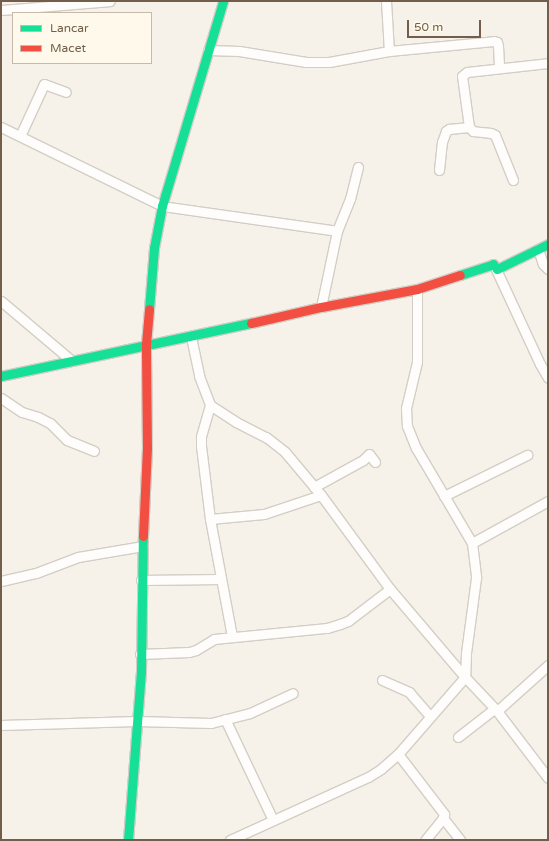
<!DOCTYPE html>
<style>
body{margin:0}
#map{position:relative;width:549px;height:841px;overflow:hidden;background:#f6f2e9;font-family:"Varela Round",sans-serif}
div>[style]{position:absolute}
[style*='--x']{left:calc(var(--x)*1px);top:calc(var(--y)*1px);width:calc(var(--w)*1px);rotate:calc(var(--a)*1deg)}
.roads{filter:drop-shadow(1px 0 #d3cec5) drop-shadow(-1px 0 #d3cec5) drop-shadow(0 1px #d3cec5) drop-shadow(0 -1px #d3cec5)}
.street>*{height:9px;margin:-4.5px;padding:0 4.5px;transform-origin:4.5px;border-radius:4.5px;background:#fefdfc}
.fast>*{height:9px;margin:-4.5px;padding:0 4.5px;transform-origin:4.5px;border-radius:4.5px;background:#16e098}
.jam>*{height:9px;margin:-4.5px;padding:0 4.5px;transform-origin:4.5px;border-radius:4.5px;background:#f24e42}
span{translate:-50% -50%;white-space:nowrap;text-align:center;line-height:1.15;-webkit-text-stroke:3px #fef9ea;paint-order:stroke}
.frame{position:absolute;inset:0;border:2px solid #725e4b;pointer-events:none}
.legend{position:absolute;left:12px;top:12px;width:140px;height:52px;box-sizing:border-box;background:#fef9ea;border:1px solid #c6bbaa;margin:0;padding:5px 7px;list-style:none;font-size:12px;color:#725e4b}
.legend li{display:flex;align-items:center;gap:8px;height:20px}
.legend b{width:20px;border:1px solid #c6bbaa}
.scale{position:absolute;left:407px;top:20px;width:74px;height:18px;box-sizing:border-box;border:2px solid #725e4b;border-top:0;padding-left:5px;font-size:12px;line-height:14px;white-space:nowrap;color:#725e4b;-webkit-text-stroke:3px #fef9ea;paint-order:stroke}
</style>
<div id="map">
<div class="roads">
<div class="street">
<div style="--x:386;--y:1;--w:50;--a:86.6"></div>
<div style="--x:1;--y:10;--w:109;--a:-4.7"></div>
<div style="--x:208;--y:50;--w:31;--a:2"></div>
<div style="--x:239;--y:51;--w:68;--a:9.3"></div>
<div style="--x:306;--y:62;--w:23;--a:0"></div>
<div style="--x:329;--y:62;--w:61;--a:-10.4"></div>
<div style="--x:389;--y:51;--w:105;--a:-5.4"></div>
<div style="--x:494;--y:41;--w:3;--a:18"></div>
<div style="--x:497;--y:42;--w:4;--a:76"></div>
<div style="--x:498;--y:46;--w:22;--a:87"></div>
<div style="--x:1;--y:127;--w:179;--a:26.1"></div>
<div style="--x:162;--y:206;--w:177;--a:8.1"></div>
<div style="--x:20;--y:136;--w:57;--a:-65.2"></div>
<div style="--x:44;--y:84;--w:23;--a:20"></div>
<div style="--x:439;--y:170;--w:28;--a:-84"></div>
<div style="--x:442;--y:142;--w:12;--a:-70"></div>
<div style="--x:446;--y:131;--w:4;--a:-34"></div>
<div style="--x:449;--y:129;--w:20;--a:-6"></div>
<div style="--x:513;--y:180;--w:48;--a:-111.8"></div>
<div style="--x:495;--y:135;--w:4;--a:-153"></div>
<div style="--x:491;--y:133;--w:18;--a:-174"></div>
<div style="--x:473;--y:131;--w:6;--a:-135"></div>
<div style="--x:469;--y:127;--w:51;--a:-97.8"></div>
<div style="--x:462;--y:76;--w:6;--a:-39"></div>
<div style="--x:467;--y:72;--w:81;--a:-6.3"></div>
<div style="--x:538;--y:249;--w:16;--a:72"></div>
<div style="--x:543;--y:264;--w:7;--a:45"></div>
<div style="--x:494;--y:265;--w:109;--a:65.1"></div>
<div style="--x:540;--y:364;--w:16;--a:60"></div>
<div style="--x:417;--y:289;--w:73;--a:90"></div>
<div style="--x:417;--y:362;--w:47;--a:103.4"></div>
<div style="--x:406;--y:408;--w:18;--a:87"></div>
<div style="--x:407;--y:426;--w:24;--a:68"></div>
<div style="--x:416;--y:448;--w:110;--a:59.5"></div>
<div style="--x:472;--y:543;--w:35;--a:83"></div>
<div style="--x:476;--y:578;--w:76;--a:97.6"></div>
<div style="--x:466;--y:653;--w:24;--a:92"></div>
<div style="--x:465;--y:677;--w:47;--a:46.7"></div>
<div style="--x:497;--y:711;--w:84;--a:52.7"></div>
<div style="--x:1;--y:301;--w:93;--a:40.2"></div>
<div style="--x:321;--y:307;--w:78;--a:-78.1"></div>
<div style="--x:337;--y:231;--w:35;--a:-68"></div>
<div style="--x:350;--y:199;--w:33;--a:-76"></div>
<div style="--x:191;--y:337;--w:40;--a:78"></div>
<div style="--x:199;--y:376;--w:31;--a:69"></div>
<div style="--x:210;--y:405;--w:31;--a:33"></div>
<div style="--x:236;--y:422;--w:34;--a:27"></div>
<div style="--x:266;--y:437;--w:24;--a:38"></div>
<div style="--x:285;--y:452;--w:56;--a:50.1"></div>
<div style="--x:321;--y:495;--w:117;--a:53.7"></div>
<div style="--x:390;--y:589;--w:116;--a:49.6"></div>
<div style="--x:465;--y:677;--w:102;--a:131"></div>
<div style="--x:398;--y:754;--w:23;--a:139"></div>
<div style="--x:381;--y:769;--w:15;--a:148"></div>
<div style="--x:368;--y:777;--w:152;--a:155.5"></div>
<div style="--x:1;--y:398;--w:25;--a:34"></div>
<div style="--x:22;--y:412;--w:17;--a:17"></div>
<div style="--x:38;--y:417;--w:13;--a:27"></div>
<div style="--x:50;--y:423;--w:24;--a:45"></div>
<div style="--x:67;--y:440;--w:29;--a:22"></div>
<div style="--x:210;--y:405;--w:33;--a:106"></div>
<div style="--x:201;--y:437;--w:9;--a:90"></div>
<div style="--x:201;--y:446;--w:74;--a:83"></div>
<div style="--x:210;--y:519;--w:120;--a:79.4"></div>
<div style="--x:314;--y:487;--w:56;--a:-28.9"></div>
<div style="--x:363;--y:460;--w:8;--a:-45"></div>
<div style="--x:369;--y:454;--w:10;--a:53"></div>
<div style="--x:444;--y:496;--w:93;--a:-26.3"></div>
<div style="--x:210;--y:519;--w:54;--a:-5.3"></div>
<div style="--x:264;--y:514;--w:60;--a:-18.4"></div>
<div style="--x:472;--y:543;--w:87;--a:-28.9"></div>
<div style="--x:141;--y:580;--w:80;--a:-0.7"></div>
<div style="--x:1;--y:581;--w:36;--a:-13"></div>
<div style="--x:36;--y:573;--w:45;--a:-20.9"></div>
<div style="--x:78;--y:557;--w:66;--a:-9.6"></div>
<div style="--x:140;--y:654;--w:49;--a:-2.3"></div>
<div style="--x:189;--y:652;--w:7;--a:-16"></div>
<div style="--x:196;--y:650;--w:21;--a:-31"></div>
<div style="--x:214;--y:639;--w:114;--a:-5.6"></div>
<div style="--x:327;--y:628;--w:14;--a:-17"></div>
<div style="--x:340;--y:624;--w:9;--a:-21"></div>
<div style="--x:348;--y:621;--w:53;--a:-37.3"></div>
<div style="--x:382;--y:680;--w:30;--a:24"></div>
<div style="--x:409;--y:692;--w:32;--a:49"></div>
<div style="--x:497;--y:711;--w:69;--a:-42"></div>
<div style="--x:225;--y:719;--w:112;--a:64.6"></div>
<div style="--x:1;--y:725;--w:136;--a:-1.7"></div>
<div style="--x:137;--y:721;--w:74;--a:1.5"></div>
<div style="--x:211;--y:723;--w:40;--a:-14.4"></div>
<div style="--x:250;--y:713;--w:47;--a:-24.9"></div>
<div style="--x:458;--y:737;--w:46;--a:-37.9"></div>
<div style="--x:398;--y:754;--w:76;--a:52.5"></div>
<div style="--x:444;--y:814;--w:4;--a:104"></div>
<div style="--x:443;--y:818;--w:28;--a:129"></div>
<div style="--x:443;--y:818;--w:28;--a:52"></div>
</div>
<div class="fast">
<div style="--x:460;--y:275;--w:35;--a:-18"></div>
<div style="--x:493;--y:264;--w:6;--a:51"></div>
<div style="--x:497;--y:269;--w:57;--a:-26.1"></div>
<div style="--x:149;--y:309;--w:61;--a:-85.3"></div>
<div style="--x:154;--y:248;--w:43;--a:-79.2"></div>
<div style="--x:162;--y:206;--w:214;--a:-73.4"></div>
<div style="--x:1;--y:376;--w:256;--a:-12"></div>
<div style="--x:128;--y:840;--w:169;--a:-85.6"></div>
<div style="--x:141;--y:672;--w:136;--a:-89.2"></div>
</div>
<div class="jam">
<div style="--x:251;--y:323;--w:72;--a:-12.9"></div>
<div style="--x:321;--y:307;--w:98;--a:-10.6"></div>
<div style="--x:417;--y:289;--w:45;--a:-18"></div>
<div style="--x:143;--y:536;--w:88;--a:-87.4"></div>
<div style="--x:147;--y:448;--w:104;--a:-90.6"></div>
<div style="--x:146;--y:344;--w:35;--a:-85"></div>
</div>
</div>
<div class="frame"></div>
<ul class="legend">
<li><b style="height:5px;background:#16e098"></b>Lancar</li>
<li><b style="height:5px;background:#f24e42"></b>Macet</li>
</ul>
<div class="scale">50 m</div>
</div>
